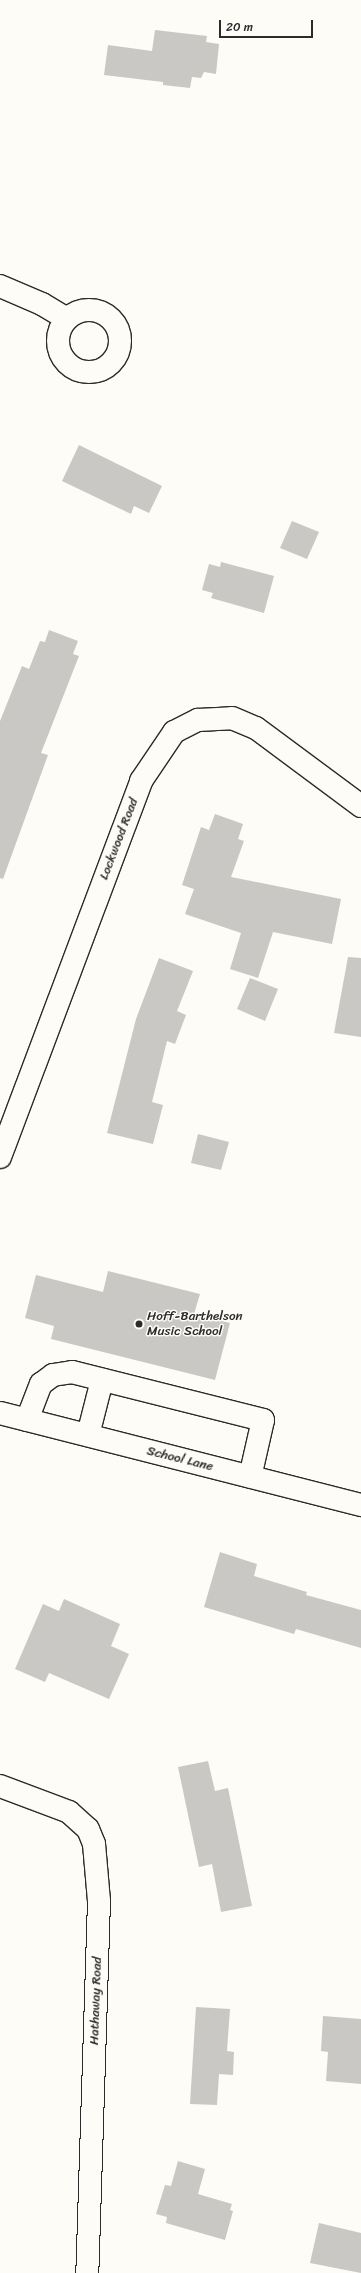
<!DOCTYPE html>
<style>
body{margin:0}
#map{position:relative;width:361px;height:2273px;overflow:hidden;background:#fdfcf7;font-family:Sriracha,sans-serif}
div>[style]{position:absolute}
[style*='--x']{left:calc(var(--x)*1px);top:calc(var(--y)*1px);width:calc(var(--w)*1px);rotate:calc(var(--a)*1deg)}
.building>*{inset:0;background:#c9c8c4}
.roads{filter:drop-shadow(1px 0 #2b2b2b) drop-shadow(-1px 0 #2b2b2b) drop-shadow(0 1px #2b2b2b) drop-shadow(0 -1px #2b2b2b)}
.minor>*{height:22px;margin:-11px;padding:0 11px;transform-origin:11px;border-radius:11px;background:#fdfcf7}
.minor>.ring{margin:-11px;padding:0;box-sizing:content-box;background:none;border:22px solid #fdfcf7;border-radius:50%}
.dots>*{width:11px;height:11px;translate:-50% -50%;box-sizing:border-box;border:2px solid #fdfcf7;border-radius:50%}
span{translate:-50% -50%;white-space:nowrap;text-align:center;line-height:1.15;-webkit-text-stroke:3px #fdfcf7;paint-order:stroke}
.street-label{font-size:13px;color:#2b2b2b}
.poi-label{font-size:13px;color:#2b2b2b}
.left{translate:0 -50%;text-align:left}
.scale{position:absolute;left:219px;top:20px;width:94px;height:18px;box-sizing:border-box;border:2px solid #2b2b2b;border-top:0;padding-left:5px;font-size:12px;line-height:14px;white-space:nowrap;color:#2b2b2b;-webkit-text-stroke:3px #fdfcf7;paint-order:stroke}
</style>
<div id="map">
<div class="building">
<div style="clip-path:polygon(155px 30px,207px 36px,206px 42px,219px 44px,216px 74px,204px 72px,201px 78px,192px 77px,190px 88px,163px 85px,163px 82px,104px 75px,108px 45px,152px 51px)"></div>
<div style="clip-path:polygon(79px 445px,162px 486px,149px 513px,134px 506px,131px 514px,62px 481px)"></div>
<div style="clip-path:polygon(292px 521px,319px 532px,307px 559px,280px 548px)"></div>
<div style="clip-path:polygon(221px 562px,274px 576px,264px 613px,211px 598px,213px 593px,202px 590px,209px 564px,220px 567px)"></div>
<div style="clip-path:polygon(49px 630px,78px 641px,73px 654px,79px 656px,41px 753px,48px 755px,3px 879px,0 878px,0 721px,22px 666px,29px 669px,40px 641px,45px 642px)"></div>
<div style="clip-path:polygon(215px 814px,243px 824px,238px 839px,244px 841px,231px 877px,341px 899px,332px 944px,273px 932px,258px 978px,230px 969px,241px 933px,185px 914px,194px 889px,182px 885px,201px 827px,209px 830px)"></div>
<div style="clip-path:polygon(348px 957px,361px 958px,361px 1037px,334px 1033px)"></div>
<div style="clip-path:polygon(159px 958px,193px 971px,177px 1011px,186px 1015px,175px 1044px,167px 1041px,152px 1102px,163px 1105px,153px 1144px,107px 1133px,136px 1019px)"></div>
<div style="clip-path:polygon(250px 978px,278px 989px,265px 1021px,237px 1009px)"></div>
<div style="clip-path:polygon(198px 1134px,229px 1142px,221px 1170px,191px 1163px)"></div>
<div style="clip-path:polygon(108px 1271px,200px 1294px,194px 1314px,230px 1323px,215px 1380px,51px 1339px,54px 1326px,25px 1318px,36px 1275px,103px 1292px)"></div>
<div style="clip-path:polygon(220px 1552px,257px 1564px,254px 1576px,307px 1592px,306px 1595px,361px 1610px,361px 1648px,296px 1629px,294px 1634px,204px 1607px)"></div>
<div style="clip-path:polygon(64px 1599px,120px 1624px,111px 1646px,129px 1654px,109px 1699px,49px 1673px,45px 1682px,15px 1669px,43px 1604px,59px 1611px)"></div>
<div style="clip-path:polygon(208px 1761px,215px 1791px,228px 1788px,252px 1906px,221px 1912px,212px 1864px,199px 1867px,178px 1767px)"></div>
<div style="clip-path:polygon(196px 2007px,230px 2009px,227px 2051px,234px 2052px,233px 2075px,219px 2074px,217px 2105px,190px 2104px)"></div>
<div style="clip-path:polygon(323px 2016px,361px 2019px,361px 2084px,326px 2081px,328px 2052px,321px 2051px)"></div>
<div style="clip-path:polygon(178px 2161px,205px 2169px,198px 2194px,232px 2204px,230px 2210px,233px 2211px,225px 2240px,166px 2223px,167px 2217px,156px 2214px,165px 2185px,171px 2186px)"></div>
<div style="clip-path:polygon(319px 2223px,361px 2233px,361px 2273px,310px 2263px)"></div>
</div>
<div class="roads">
<div class="minor">
<div style="--x:0;--y:286;--w:46;--a:23.2"></div>
<div style="--x:42;--y:304;--w:29;--a:31"></div>
<div class="ring" style="left:58px;top:310px;width:40px;height:40px"></div>
<div style="--x:0;--y:1157;--w:402;--a:-69.4"></div>
<div style="--x:141;--y:781;--w:59;--a:-56"></div>
<div style="--x:174;--y:732;--w:27;--a:-27"></div>
<div style="--x:198;--y:720;--w:34;--a:-3"></div>
<div style="--x:232;--y:718;--w:26;--a:23"></div>
<div style="--x:256;--y:728;--w:131;--a:36.6"></div>
<div style="--x:0;--y:1413;--w:373;--a:14.3"></div>
<div style="--x:27;--y:1420;--w:39;--a:-69"></div>
<div style="--x:41;--y:1384;--w:15;--a:-37"></div>
<div style="--x:53;--y:1375;--w:19;--a:-9"></div>
<div style="--x:72;--y:1372;--w:197;--a:14.1"></div>
<div style="--x:263;--y:1420;--w:58;--a:102.8"></div>
<div style="--x:88;--y:1435;--w:57;--a:-75.7"></div>
<div style="--x:0;--y:1786;--w:74;--a:20.6"></div>
<div style="--x:69;--y:1812;--w:25;--a:42"></div>
<div style="--x:88;--y:1829;--w:16;--a:68"></div>
<div style="--x:94;--y:1844;--w:57;--a:85"></div>
<div style="--x:99;--y:1901;--w:372;--a:91.8"></div>
</div>
</div>
<div class="dots">
<div style="left:139px;top:1324px;background:#2b2b2b"></div>
</div>
<div class="street-label">
<span style="left:119px;top:839px;rotate:-69deg">Lockwood Road</span>
<span style="left:180px;top:1459px;rotate:14deg">School Lane</span>
<span style="left:96px;top:2001px;rotate:-88deg">Hathaway Road</span>
</div>
<div class="poi-label">
<span class="left" style="left:147px;top:1324px">Hoff-Barthelson<br>Music School</span>
</div>
<div class="scale">20 m</div>
</div>
